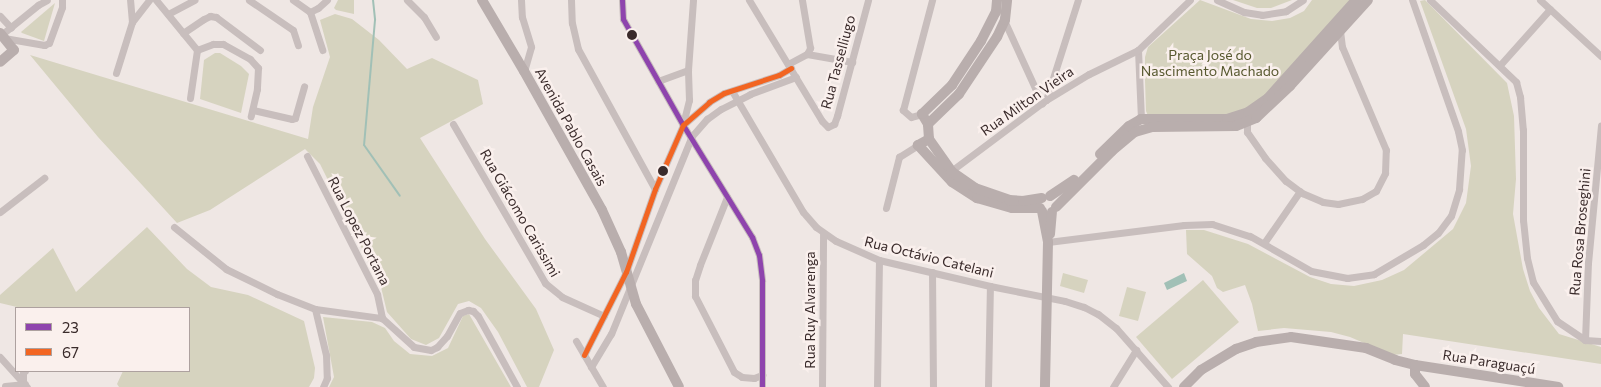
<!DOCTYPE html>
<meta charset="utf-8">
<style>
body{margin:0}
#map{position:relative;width:1601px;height:387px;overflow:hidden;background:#efe7e4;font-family:Commissioner,sans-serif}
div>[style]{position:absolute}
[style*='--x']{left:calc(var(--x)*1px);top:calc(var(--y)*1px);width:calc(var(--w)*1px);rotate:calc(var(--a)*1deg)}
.green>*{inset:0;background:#d6d3bf}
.water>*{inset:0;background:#a1c0b6}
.stream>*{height:2px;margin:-1px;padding:0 1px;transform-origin:1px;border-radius:1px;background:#a1c0b6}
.street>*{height:7px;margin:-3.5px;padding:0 3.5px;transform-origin:3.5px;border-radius:3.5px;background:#c8bebd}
.secondary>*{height:10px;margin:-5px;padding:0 5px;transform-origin:5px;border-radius:5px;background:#b9aead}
.bus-1>*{height:5px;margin:-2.5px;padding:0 2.5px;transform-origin:2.5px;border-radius:2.5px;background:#8e44ad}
.bus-2>*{height:5px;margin:-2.5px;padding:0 2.5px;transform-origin:2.5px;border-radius:2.5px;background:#f26522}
.dots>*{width:14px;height:14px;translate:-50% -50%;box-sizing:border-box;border:2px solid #faf0ed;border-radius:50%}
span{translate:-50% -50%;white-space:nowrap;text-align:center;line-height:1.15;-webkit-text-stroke:5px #faf0ed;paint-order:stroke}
.park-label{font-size:14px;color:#57582f}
.street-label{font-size:14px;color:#3a2b2b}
.legend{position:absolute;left:15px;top:307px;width:175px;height:65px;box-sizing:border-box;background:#faf0ed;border:1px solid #ada19f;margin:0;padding:6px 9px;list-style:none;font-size:15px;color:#3a2b2b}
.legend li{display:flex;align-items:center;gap:10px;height:25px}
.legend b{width:25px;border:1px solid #ada19f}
</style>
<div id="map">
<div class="green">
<div style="clip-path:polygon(338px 0,354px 0,354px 14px,336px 10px,334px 8px)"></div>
<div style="clip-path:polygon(1200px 0,1251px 19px,1272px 21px,1290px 18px,1304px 11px,1312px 0,1350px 0,1268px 94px,1235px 115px,1149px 118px,1146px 111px,1145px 80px,1145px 57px,1148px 47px)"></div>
<div style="clip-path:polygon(1233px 0,1292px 0,1271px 8px,1257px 8px)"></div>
<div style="clip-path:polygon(1425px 0,1507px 83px,1514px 116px,1516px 179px,1513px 214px,1523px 269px,1530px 291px,1539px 308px,1559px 334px,1601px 347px,1601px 364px,1403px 334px,1402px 354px,1392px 355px,1350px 337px,1331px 332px,1284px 328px,1258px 331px,1252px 304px,1245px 285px,1223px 292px,1217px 288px,1212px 276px,1187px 254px,1186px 230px,1204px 230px,1248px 244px,1310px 277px,1331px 284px,1354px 286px,1382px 280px,1404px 270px,1453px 229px,1466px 203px,1471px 166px,1466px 129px,1420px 1px)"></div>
<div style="clip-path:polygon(55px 3px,44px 41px,22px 33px,21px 32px)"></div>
<div style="clip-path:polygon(335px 14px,352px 19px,379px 40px,407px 69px,432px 58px,478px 80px,483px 104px,420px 138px,485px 239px,536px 309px,554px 350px,539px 387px,527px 387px,498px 332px,481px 308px,469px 301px,458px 304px,439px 338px,426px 345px,411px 339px,387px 312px,381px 287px,320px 164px,305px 149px,210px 210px,177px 223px,98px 137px,30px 55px,308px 139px,313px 107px,330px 57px,320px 20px)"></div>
<div style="clip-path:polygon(215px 53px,220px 53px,241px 66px,249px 74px,241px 113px,200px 99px,204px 60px)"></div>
<div style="clip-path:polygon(147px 227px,187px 269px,211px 287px,248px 295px,304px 321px,315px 368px,314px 378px,309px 387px,119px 387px,117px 384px,123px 371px,189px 371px,189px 308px,21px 308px,0 303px,0 295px,53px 248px,76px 292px)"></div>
<div style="clip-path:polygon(1063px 273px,1088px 280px,1084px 293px,1060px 286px)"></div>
<div style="clip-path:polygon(1203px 280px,1239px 322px,1172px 379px,1136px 337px)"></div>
<div style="clip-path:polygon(1127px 287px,1146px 292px,1138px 321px,1119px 316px)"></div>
<div style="clip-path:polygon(469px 314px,511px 387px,329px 387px,334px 377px,323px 317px,372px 322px,385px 328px,394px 341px,410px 354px,432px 356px,448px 348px,463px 316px)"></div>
</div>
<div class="water">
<div style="clip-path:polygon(1184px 273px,1187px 281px,1167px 290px,1164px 283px)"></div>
</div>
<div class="stream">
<div style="--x:373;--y:0;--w:20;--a:84"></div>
<div style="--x:375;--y:20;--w:125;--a:95"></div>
<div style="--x:364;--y:145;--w:62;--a:54.8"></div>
</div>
<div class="street">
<div style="--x:156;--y:0;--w:65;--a:50.6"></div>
<div style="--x:249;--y:0;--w:53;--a:34.3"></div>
<div style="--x:293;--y:30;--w:16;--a:72"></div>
<div style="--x:293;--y:0;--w:21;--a:35"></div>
<div style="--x:310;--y:12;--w:40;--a:72"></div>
<div style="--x:407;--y:0;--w:24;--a:45"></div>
<div style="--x:424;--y:17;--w:23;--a:59"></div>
<div style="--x:521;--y:0;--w:17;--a:87"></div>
<div style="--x:522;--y:17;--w:31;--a:73"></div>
<div style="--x:531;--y:47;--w:25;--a:106"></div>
<div style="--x:571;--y:0;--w:23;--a:88"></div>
<div style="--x:572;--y:23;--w:27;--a:77"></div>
<div style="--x:578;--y:49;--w:160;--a:61.2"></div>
<div style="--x:622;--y:0;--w:19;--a:87"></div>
<div style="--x:623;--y:19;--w:122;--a:60.5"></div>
<div style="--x:683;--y:125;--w:132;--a:58.4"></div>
<div style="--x:752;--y:237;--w:19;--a:69"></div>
<div style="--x:759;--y:255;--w:26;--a:83"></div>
<div style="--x:762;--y:281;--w:106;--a:90"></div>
<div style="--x:749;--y:0;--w:141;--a:58.9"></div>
<div style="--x:822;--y:121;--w:8;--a:45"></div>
<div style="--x:828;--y:127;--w:7;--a:-27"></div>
<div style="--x:834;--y:124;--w:9;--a:-69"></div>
<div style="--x:837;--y:116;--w:120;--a:-75"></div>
<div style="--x:1217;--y:0;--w:30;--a:24"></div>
<div style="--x:1244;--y:12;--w:18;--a:9"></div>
<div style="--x:1262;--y:15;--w:24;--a:-9"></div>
<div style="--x:1286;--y:11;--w:20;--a:-33"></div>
<div style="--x:1430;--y:0;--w:119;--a:43.6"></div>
<div style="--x:1516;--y:82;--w:16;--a:75"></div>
<div style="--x:1520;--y:97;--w:33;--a:85"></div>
<div style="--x:1523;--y:130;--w:90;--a:90"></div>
<div style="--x:1523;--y:220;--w:38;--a:84"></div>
<div style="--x:1527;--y:258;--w:25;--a:76"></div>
<div style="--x:1533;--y:282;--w:46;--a:58.4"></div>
<div style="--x:1557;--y:321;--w:34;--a:34"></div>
<div style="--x:1585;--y:340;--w:16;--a:4"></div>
<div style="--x:1540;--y:0;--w:83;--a:42.6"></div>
<div style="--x:310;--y:12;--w:9;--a:-27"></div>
<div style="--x:318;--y:8;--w:12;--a:-42"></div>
<div style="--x:168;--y:14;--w:30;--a:-28"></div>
<div style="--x:0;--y:16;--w:16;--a:47"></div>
<div style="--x:1003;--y:18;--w:94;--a:65.4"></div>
<div style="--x:132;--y:22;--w:28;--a:-52"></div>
<div style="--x:183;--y:33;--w:25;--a:-34"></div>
<div style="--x:204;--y:19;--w:7;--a:-27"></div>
<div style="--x:210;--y:16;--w:6;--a:9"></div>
<div style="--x:216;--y:17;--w:55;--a:36.9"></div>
<div style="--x:1;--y:35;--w:48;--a:-39"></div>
<div style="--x:38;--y:5;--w:10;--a:-29"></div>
<div style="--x:4;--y:38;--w:41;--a:9.9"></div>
<div style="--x:44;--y:45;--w:5;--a:-22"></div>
<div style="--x:49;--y:43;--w:38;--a:-70"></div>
<div style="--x:62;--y:7;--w:7;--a:-90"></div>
<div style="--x:1138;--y:50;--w:69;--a:87.5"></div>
<div style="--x:807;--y:54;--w:46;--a:10.1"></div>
<div style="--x:788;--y:64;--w:21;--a:-28"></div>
<div style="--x:807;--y:54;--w:7;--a:-63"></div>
<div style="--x:810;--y:48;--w:49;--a:-99.5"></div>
<div style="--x:1500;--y:65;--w:75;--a:-48.2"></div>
<div style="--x:116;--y:73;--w:53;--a:-72.6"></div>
<div style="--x:132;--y:22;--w:22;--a:-95"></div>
<div style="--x:658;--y:81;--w:32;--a:-20"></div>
<div style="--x:732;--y:91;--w:140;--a:59.6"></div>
<div style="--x:803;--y:212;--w:20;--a:49"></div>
<div style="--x:816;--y:227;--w:24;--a:35"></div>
<div style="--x:836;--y:241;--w:47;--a:23.8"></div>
<div style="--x:879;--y:260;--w:114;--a:13.2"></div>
<div style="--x:990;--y:286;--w:76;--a:11.3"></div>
<div style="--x:1065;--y:301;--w:20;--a:18"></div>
<div style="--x:1084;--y:307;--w:16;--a:27"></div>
<div style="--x:1098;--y:314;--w:23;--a:38"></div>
<div style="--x:1116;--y:328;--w:79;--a:48.6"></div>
<div style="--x:190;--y:98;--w:49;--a:-81.7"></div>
<div style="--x:197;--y:50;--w:17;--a:-21"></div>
<div style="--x:213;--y:44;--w:10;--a:0"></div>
<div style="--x:223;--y:44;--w:31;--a:29"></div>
<div style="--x:250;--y:59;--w:12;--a:48"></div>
<div style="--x:258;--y:68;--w:21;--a:93"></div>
<div style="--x:257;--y:89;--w:28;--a:103"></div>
<div style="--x:1046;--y:100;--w:105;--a:-72.3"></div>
<div style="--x:253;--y:110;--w:40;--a:13"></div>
<div style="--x:292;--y:119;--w:3;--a:-18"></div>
<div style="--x:295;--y:118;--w:33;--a:-74"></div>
<div style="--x:922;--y:114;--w:11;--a:165"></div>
<div style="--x:911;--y:117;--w:11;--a:-139"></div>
<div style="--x:903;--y:110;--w:114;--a:-75.2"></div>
<div style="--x:1247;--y:123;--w:9;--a:90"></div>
<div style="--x:1247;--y:132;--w:32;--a:55"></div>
<div style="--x:1265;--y:158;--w:31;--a:48"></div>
<div style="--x:1286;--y:181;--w:20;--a:37"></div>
<div style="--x:1302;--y:193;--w:23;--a:23"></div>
<div style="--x:1323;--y:202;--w:15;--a:8"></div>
<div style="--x:1338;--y:204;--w:25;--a:-12"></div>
<div style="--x:1362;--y:199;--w:16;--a:-30"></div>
<div style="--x:1376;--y:191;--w:20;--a:-63"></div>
<div style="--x:1385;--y:173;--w:23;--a:-88"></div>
<div style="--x:1386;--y:150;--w:112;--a:-113.1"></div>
<div style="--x:1342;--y:47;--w:17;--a:-97"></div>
<div style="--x:453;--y:124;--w:184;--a:59.9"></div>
<div style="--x:545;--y:283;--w:22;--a:39"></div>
<div style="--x:562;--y:297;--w:46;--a:24.3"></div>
<div style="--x:683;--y:124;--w:25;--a:-76"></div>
<div style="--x:689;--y:100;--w:30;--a:-92"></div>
<div style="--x:688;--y:70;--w:70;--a:-85.9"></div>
<div style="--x:307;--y:156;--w:155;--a:63.1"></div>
<div style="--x:377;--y:294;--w:25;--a:78"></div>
<div style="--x:951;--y:171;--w:119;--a:-36.8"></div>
<div style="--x:1046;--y:100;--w:50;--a:-31.2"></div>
<div style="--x:1089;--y:74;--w:55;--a:-26.1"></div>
<div style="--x:1138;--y:50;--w:72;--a:-43.9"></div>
<div style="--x:727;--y:197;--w:73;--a:111.7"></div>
<div style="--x:700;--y:265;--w:16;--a:108"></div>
<div style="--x:695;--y:280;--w:16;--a:90"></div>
<div style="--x:695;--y:296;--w:85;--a:62.8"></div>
<div style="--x:734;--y:372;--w:9;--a:32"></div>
<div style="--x:742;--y:377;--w:12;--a:5"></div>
<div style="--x:754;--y:378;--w:9;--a:-21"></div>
<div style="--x:886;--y:208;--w:53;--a:-75.7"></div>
<div style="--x:899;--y:157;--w:22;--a:-32"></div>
<div style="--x:0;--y:212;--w:56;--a:-37.7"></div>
<div style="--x:174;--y:227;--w:67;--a:38.9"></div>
<div style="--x:226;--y:269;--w:57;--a:26.1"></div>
<div style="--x:277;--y:294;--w:41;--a:21.5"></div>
<div style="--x:315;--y:309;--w:68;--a:7.7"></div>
<div style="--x:382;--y:318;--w:43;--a:42.2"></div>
<div style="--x:414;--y:347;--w:17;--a:10"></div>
<div style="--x:431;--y:350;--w:7;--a:-27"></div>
<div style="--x:437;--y:347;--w:15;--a:-48"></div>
<div style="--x:447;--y:336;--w:26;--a:-61"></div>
<div style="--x:460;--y:313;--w:9;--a:-21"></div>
<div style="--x:468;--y:310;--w:5;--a:11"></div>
<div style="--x:473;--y:311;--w:7;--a:45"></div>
<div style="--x:478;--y:316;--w:81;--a:61.2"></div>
<div style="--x:1048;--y:242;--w:137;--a:-7.1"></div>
<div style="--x:1184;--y:225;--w:28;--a:-2"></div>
<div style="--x:1212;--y:224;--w:40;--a:18"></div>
<div style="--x:1250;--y:236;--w:70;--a:29.8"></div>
<div style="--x:1311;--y:271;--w:37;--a:11"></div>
<div style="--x:1347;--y:278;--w:27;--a:-8"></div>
<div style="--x:1374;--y:274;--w:57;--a:-30.6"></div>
<div style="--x:1423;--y:245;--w:19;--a:-39"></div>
<div style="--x:1438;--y:233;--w:21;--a:-53"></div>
<div style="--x:1451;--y:216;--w:28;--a:-73"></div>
<div style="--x:1459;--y:189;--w:39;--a:-86"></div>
<div style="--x:1462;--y:150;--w:19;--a:-102"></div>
<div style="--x:1458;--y:131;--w:139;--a:-109.3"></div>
<div style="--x:1264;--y:243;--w:63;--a:-55.3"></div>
<div style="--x:932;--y:272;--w:115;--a:89.5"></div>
<div style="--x:315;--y:309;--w:47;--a:76.6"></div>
<div style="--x:326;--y:355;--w:23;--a:88"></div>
<div style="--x:327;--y:378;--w:10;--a:114"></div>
<div style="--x:1585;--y:340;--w:77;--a:-87.8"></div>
<div style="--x:1588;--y:263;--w:138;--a:-84.6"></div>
<div style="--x:576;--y:341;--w:53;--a:59.6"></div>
<div style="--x:584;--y:355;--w:93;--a:-63.2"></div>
<div style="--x:626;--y:272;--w:88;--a:-70.7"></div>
<div style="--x:655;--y:189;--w:70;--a:-66.4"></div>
<div style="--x:683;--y:125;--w:35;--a:-41"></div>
<div style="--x:709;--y:102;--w:17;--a:-31"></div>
<div style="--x:724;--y:93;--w:58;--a:-18.1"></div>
<div style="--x:779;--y:75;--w:14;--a:-30"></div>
<div style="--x:0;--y:357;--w:40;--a:48"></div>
<div style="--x:591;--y:367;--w:39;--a:-59"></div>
<div style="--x:611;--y:334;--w:214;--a:-67.8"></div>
<div style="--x:692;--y:136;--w:23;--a:-49"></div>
<div style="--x:707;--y:119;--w:17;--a:-36"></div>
<div style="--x:721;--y:109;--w:33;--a:-27"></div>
<div style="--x:750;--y:94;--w:49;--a:-20.3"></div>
<div style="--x:23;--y:381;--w:9;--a:-90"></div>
<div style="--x:23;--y:372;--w:2;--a:-27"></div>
<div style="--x:5;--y:386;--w:20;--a:-6"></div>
<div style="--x:822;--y:387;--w:154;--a:-89.6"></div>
<div style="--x:877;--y:387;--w:127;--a:-89.1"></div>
<div style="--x:988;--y:387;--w:101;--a:-88.9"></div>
<div style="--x:1113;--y:387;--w:44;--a:-58.1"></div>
</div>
<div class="secondary">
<div style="--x:482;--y:0;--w:82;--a:59.4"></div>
<div style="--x:524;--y:71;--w:159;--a:60.7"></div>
<div style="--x:602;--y:210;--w:46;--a:65.7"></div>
<div style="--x:621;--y:252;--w:54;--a:73.9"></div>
<div style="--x:636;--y:304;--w:93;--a:62.6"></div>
<div style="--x:0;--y:33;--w:22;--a:51"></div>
<div style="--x:14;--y:50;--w:18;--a:139"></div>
<div style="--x:928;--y:124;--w:43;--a:-44.1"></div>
<div style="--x:959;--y:94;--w:69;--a:-56.3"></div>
<div style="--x:997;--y:37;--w:19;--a:-65"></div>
<div style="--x:1005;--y:20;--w:20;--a:-84"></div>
<div style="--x:929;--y:139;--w:15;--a:-94"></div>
<div style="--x:928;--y:124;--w:12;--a:-121"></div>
<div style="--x:922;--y:114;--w:42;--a:-44"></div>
<div style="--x:952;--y:85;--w:53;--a:-56.6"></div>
<div style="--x:981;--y:41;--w:33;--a:-63"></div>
<div style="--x:996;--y:12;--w:12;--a:-85"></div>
<div style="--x:929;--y:139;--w:13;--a:151"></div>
<div style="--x:918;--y:145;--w:50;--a:47.4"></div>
<div style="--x:952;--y:182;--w:30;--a:33"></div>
<div style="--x:977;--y:198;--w:36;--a:16"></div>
<div style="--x:1012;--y:208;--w:28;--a:0"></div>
<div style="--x:929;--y:139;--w:39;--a:55"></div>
<div style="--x:951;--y:171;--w:29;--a:35"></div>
<div style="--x:975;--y:188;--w:36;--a:19"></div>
<div style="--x:1009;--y:200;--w:14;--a:4"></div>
<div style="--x:1023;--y:201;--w:19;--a:-9"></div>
<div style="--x:1100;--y:154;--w:40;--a:-44"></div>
<div style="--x:1129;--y:126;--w:14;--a:-30"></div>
<div style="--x:1141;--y:119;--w:86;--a:0"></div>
<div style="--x:1227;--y:119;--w:22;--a:-18"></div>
<div style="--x:1248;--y:112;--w:24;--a:-35"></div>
<div style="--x:1268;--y:98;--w:132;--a:-48.1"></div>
<div style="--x:1050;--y:196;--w:29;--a:-34"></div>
<div style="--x:1056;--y:207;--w:79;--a:-45"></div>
<div style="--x:1112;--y:151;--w:30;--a:-40"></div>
<div style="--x:1135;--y:132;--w:18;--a:-16"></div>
<div style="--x:1152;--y:127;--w:84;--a:-0.7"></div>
<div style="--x:1236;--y:126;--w:22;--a:-22"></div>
<div style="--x:1256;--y:118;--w:47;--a:-43.3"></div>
<div style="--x:1290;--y:86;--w:116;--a:-47.8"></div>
<div style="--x:1042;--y:211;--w:32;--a:79"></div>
<div style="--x:1048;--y:242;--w:145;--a:91.2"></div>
<div style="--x:1050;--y:234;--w:22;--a:-85"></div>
<div style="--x:1415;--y:365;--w:9;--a:90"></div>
<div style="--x:1415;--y:374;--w:16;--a:52"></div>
<div style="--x:1184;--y:387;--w:24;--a:-45"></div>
<div style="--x:1201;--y:370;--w:41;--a:-31"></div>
<div style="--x:1236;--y:349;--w:21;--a:-19"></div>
<div style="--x:1256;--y:342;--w:35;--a:-8"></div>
<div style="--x:1291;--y:337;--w:76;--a:8.3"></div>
<div style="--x:1366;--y:348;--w:31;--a:22"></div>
<div style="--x:1395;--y:360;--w:21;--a:14"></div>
<div style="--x:1415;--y:365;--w:145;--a:8.7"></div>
</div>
<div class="bus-1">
<div style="--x:622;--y:0;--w:19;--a:87"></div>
<div style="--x:623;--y:19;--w:122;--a:60.5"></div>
<div style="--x:683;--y:125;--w:132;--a:58.4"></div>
<div style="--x:752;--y:237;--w:19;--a:69"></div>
<div style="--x:759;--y:255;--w:26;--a:83"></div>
<div style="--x:762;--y:281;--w:106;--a:90"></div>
</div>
<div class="bus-2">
<div style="--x:584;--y:355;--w:93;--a:-63.2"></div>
<div style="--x:626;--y:272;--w:88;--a:-70.7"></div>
<div style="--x:655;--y:189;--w:70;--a:-66.4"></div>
<div style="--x:683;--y:125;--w:35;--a:-41"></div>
<div style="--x:709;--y:102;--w:17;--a:-31"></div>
<div style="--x:724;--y:93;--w:58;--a:-18.1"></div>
<div style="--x:779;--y:75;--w:14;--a:-30"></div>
</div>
<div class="dots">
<div style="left:632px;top:35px;background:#3a2b2b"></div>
<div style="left:663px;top:171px;background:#3a2b2b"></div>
</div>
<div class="park-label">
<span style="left:1210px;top:63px">Praça José do<br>Nascimento Machado</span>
</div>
<div class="street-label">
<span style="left:838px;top:62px;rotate:-75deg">Rua Tasselliugo</span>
<span style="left:1027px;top:101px;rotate:-35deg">Rua Milton Vieira</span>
<span style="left:571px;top:127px;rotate:61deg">Avenida Pablo Casais</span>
<span style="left:520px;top:213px;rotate:60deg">Rua Giácomo Carissimi</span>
<span style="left:359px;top:231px;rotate:63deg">Rua Lopez Portana</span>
<span style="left:1580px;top:232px;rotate:-85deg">Rua Rosa Broseghini</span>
<span style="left:929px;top:257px;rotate:14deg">Rua Octávio Catelani</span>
<span style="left:810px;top:310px;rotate:-90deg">Rua Ruy Alvarenga</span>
<span style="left:1489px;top:362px;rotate:9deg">Rua Paraguaçú</span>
</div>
<ul class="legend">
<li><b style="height:6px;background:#8e44ad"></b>23</li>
<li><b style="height:6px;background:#f26522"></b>67</li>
</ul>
</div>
